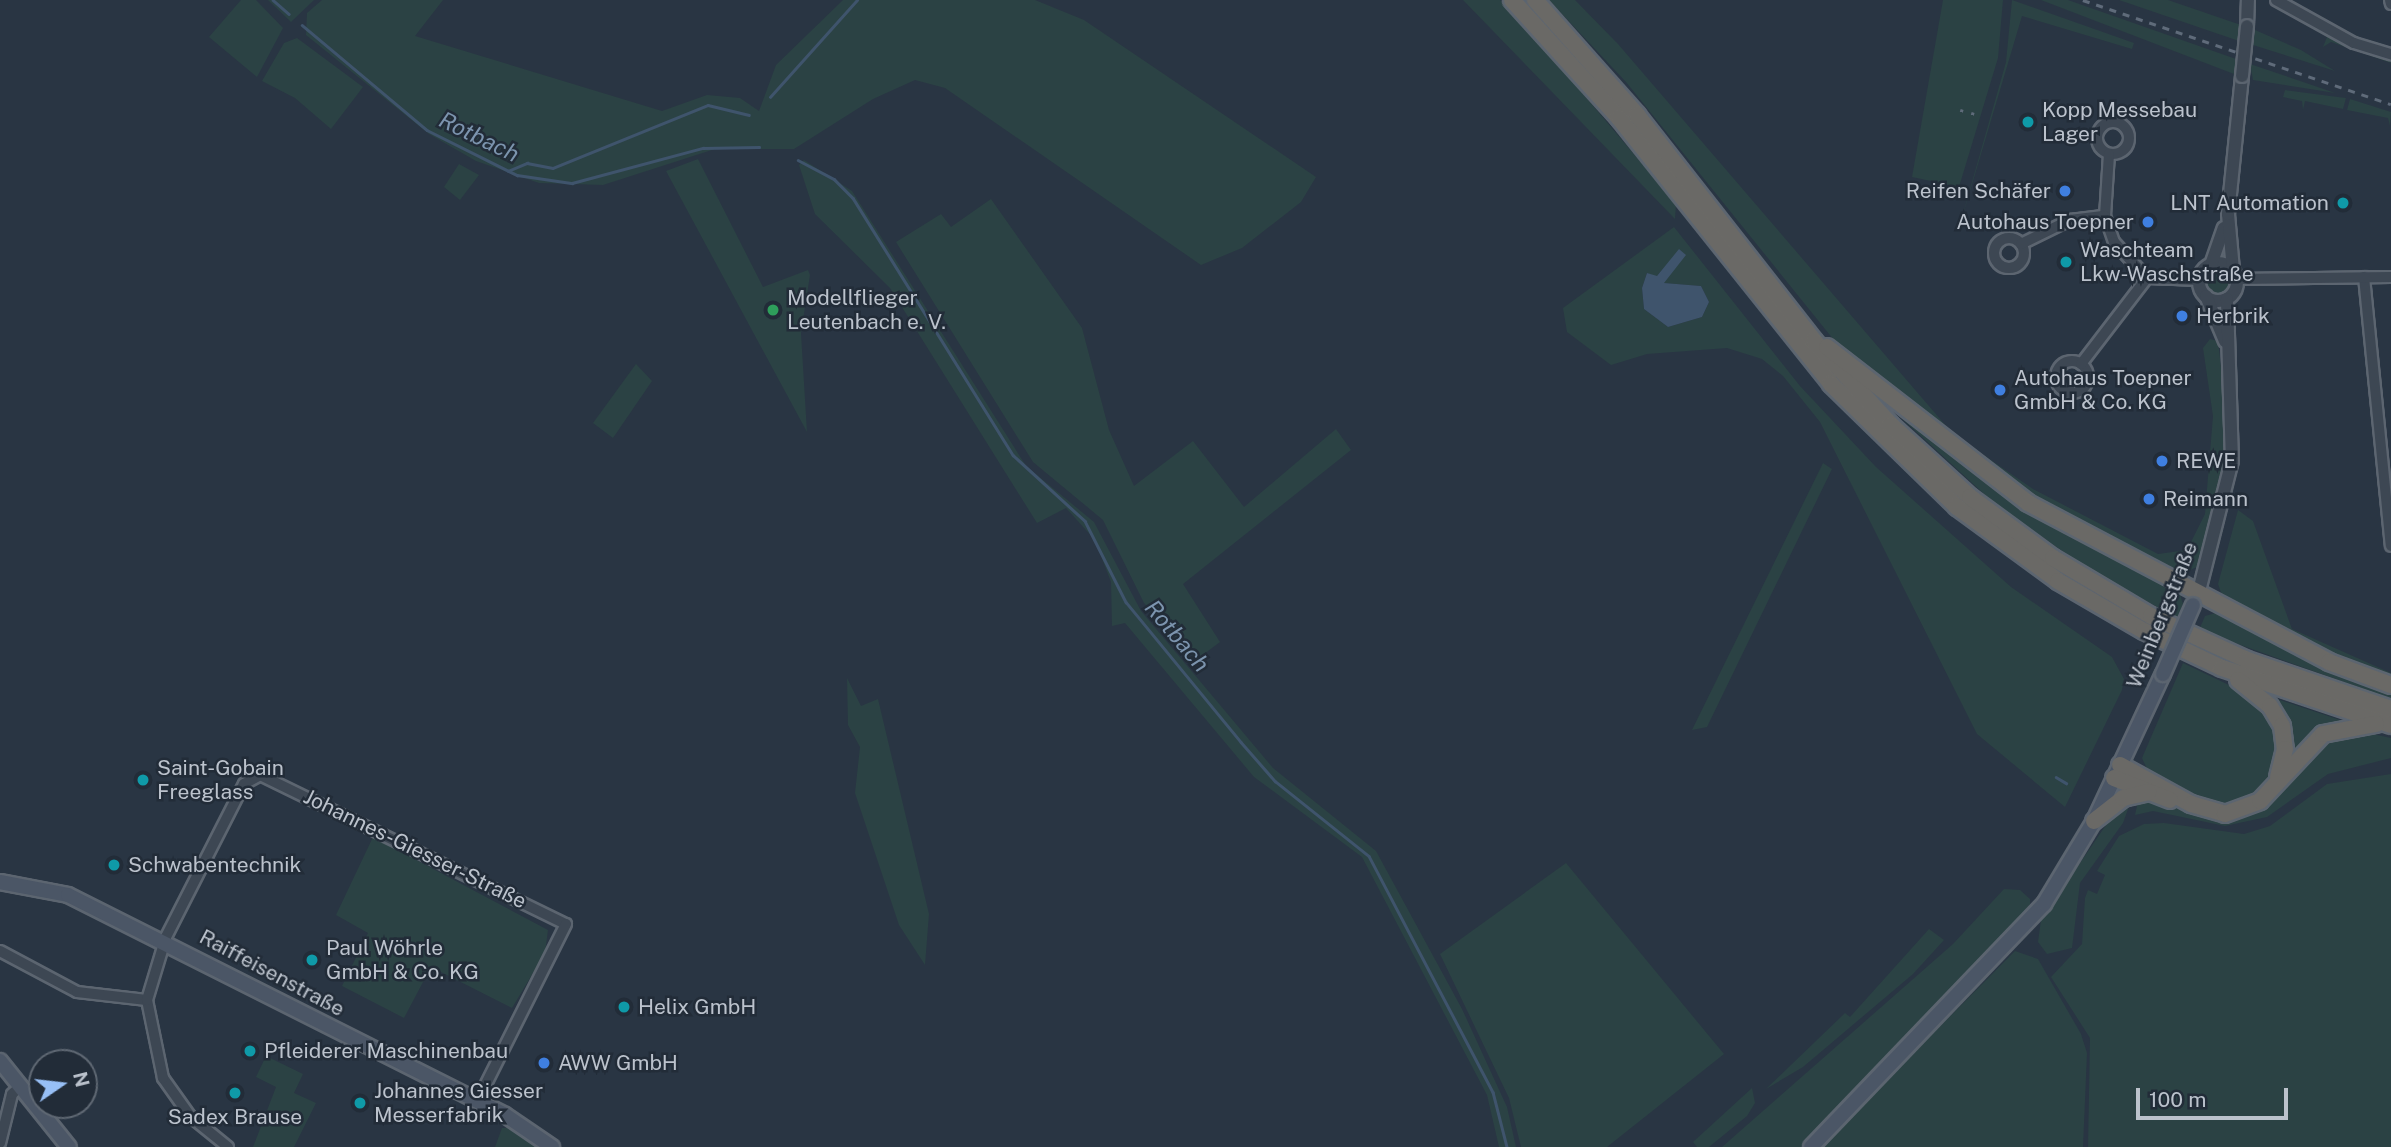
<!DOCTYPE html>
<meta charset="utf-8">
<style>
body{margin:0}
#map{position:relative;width:2391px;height:1147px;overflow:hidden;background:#293543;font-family:"Public Sans",sans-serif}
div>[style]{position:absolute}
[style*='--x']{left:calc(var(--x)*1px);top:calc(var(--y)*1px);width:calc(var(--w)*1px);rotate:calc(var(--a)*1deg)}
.green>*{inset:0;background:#2b4244}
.round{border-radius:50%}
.water>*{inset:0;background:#3f546c}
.stream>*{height:2.5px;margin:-1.25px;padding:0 1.25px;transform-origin:1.25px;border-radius:1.25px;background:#3f546c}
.roads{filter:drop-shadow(2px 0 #5c6570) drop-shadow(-2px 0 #5c6570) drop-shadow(0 2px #5c6570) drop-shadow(0 -2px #5c6570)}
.minor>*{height:10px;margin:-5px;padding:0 5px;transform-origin:5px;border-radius:5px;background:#3d4753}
.minor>.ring{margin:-5px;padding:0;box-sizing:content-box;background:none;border:10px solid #3d4753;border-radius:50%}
.tertiary>*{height:12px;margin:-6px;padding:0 6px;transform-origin:6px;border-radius:6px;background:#3d4753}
.tertiary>.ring{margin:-6px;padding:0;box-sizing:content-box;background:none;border:12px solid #3d4753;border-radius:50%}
.secondary>*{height:14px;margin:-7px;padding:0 7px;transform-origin:7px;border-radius:7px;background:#4b5666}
.trunk>*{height:16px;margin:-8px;padding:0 8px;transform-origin:8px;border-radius:8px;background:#6a6966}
.rail>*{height:2.5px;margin-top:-1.25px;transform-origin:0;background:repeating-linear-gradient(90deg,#5f6b7a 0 7px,transparent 0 14px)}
.bridges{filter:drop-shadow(2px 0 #5c6570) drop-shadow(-2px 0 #5c6570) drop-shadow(0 2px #5c6570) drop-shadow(0 -2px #5c6570)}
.tertiary-bridge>*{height:12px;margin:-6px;padding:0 6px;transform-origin:6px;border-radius:6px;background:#3d4753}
.secondary-bridge>*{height:14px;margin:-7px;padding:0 7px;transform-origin:7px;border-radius:7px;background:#4b5666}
.dots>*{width:19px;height:19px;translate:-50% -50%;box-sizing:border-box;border:4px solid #222c38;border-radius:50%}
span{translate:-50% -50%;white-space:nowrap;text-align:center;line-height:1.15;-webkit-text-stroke:5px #222c38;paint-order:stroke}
.poi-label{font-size:21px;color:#bbc2cc}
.left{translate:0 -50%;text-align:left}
.right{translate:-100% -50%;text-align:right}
.street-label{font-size:21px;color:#bbc2cc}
.water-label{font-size:23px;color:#7c94ae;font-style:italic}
.north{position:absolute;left:28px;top:1049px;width:70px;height:70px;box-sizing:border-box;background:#222c38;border:2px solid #5f6873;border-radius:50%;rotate:76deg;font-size:19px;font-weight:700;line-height:28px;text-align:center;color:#bbc2cc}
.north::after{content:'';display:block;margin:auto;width:24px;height:32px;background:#97bff5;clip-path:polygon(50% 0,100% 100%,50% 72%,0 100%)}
.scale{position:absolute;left:2136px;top:1088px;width:152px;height:32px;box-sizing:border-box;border:4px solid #bbc2cc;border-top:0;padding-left:9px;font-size:21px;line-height:24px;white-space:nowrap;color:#bbc2cc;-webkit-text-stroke:5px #222c38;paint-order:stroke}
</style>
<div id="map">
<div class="green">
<div style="clip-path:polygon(241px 0,256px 0,283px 28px,257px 77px,209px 37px)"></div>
<div style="clip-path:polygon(268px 0,314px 0,291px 22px)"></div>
<div style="clip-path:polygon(322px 0,443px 0,415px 36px,662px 111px,707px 95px,740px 98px,759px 111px,776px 65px,843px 0,1035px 0,1084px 20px,1316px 177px,1301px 202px,1242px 248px,1201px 265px,945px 88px,915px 80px,873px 99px,794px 149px,715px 149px,603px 185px,539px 183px,476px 161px,429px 134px,306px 35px,307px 13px)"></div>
<div style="clip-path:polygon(1463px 0,1500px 0,1519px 18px,1676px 204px,1675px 219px)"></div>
<div style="clip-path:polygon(1549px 0,1575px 0,1618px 44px,1953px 434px,2033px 489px,2158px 554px,2187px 550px,2205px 514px,2213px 416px,2203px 348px,2210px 339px,2218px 341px,2228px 429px,2221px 489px,2201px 565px,2180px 575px,2029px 500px,1850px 360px,1626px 82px)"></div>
<div style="clip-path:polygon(1943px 0,2003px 0,1998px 58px,1959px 187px,1912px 177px)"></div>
<div style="clip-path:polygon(2012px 0,2134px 43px,2132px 49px,2022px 16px,1959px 228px,2006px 62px)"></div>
<div style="clip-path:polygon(2041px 0,2068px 0,2236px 59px,2234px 74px)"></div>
<div style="clip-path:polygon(2119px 0,2168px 0,2241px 25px,2239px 41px)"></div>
<div style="clip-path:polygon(2255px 30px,2301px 50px,2335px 71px,2253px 45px)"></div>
<div style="clip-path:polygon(2327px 37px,2391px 61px,2391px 63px,2331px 42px,2323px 47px)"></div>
<div style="clip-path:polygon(297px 38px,363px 87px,331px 129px,295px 98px,262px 81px,284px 43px)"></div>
<div style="clip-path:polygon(2250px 64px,2312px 85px,2335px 93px,2253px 80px)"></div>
<div style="clip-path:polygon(2285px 90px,2330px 96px,2346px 98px,2343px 109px,2305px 101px,2303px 110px,2302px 101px,2283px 97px)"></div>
<div style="clip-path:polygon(2350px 99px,2391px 112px,2390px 126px,2388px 118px,2347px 110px)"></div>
<div style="clip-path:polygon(698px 159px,763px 287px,808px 270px,810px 275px,801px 333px,807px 432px,666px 171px)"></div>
<div style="clip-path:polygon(804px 160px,852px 191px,1026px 466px,1094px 522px,1141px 611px,1273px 768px,1376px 851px,1462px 1009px,1507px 1107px,1516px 1147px,1499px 1147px,1487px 1095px,1362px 857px,1254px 777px,1125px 623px,1112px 626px,1111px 582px,1095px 540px,1066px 508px,1037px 523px,890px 288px,815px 214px,799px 165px)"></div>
<div style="clip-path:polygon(459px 164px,479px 175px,460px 200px,444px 187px)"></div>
<div style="clip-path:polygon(991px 199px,1082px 328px,1109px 430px,1134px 486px,1193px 441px,1244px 507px,1336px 429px,1351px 450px,1183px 584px,1220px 642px,1196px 660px,1144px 603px,1103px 520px,1033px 462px,896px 242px,941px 214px,951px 227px)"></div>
<div style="clip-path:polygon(evenodd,1674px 227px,1800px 386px,1876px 467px,2011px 587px,2112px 657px,2124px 679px,2122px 690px,2065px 807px,1977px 734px,1820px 422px,1783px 376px,1762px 359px,1727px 348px,1647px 354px,1611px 365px,1567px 332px,1563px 308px,1674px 227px,1680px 250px,1685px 255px,1663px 283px,1701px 286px,1709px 302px,1702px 317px,1668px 327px,1644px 309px,1642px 288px,1647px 273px,1656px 277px,1680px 250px)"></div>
<div class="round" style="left:2205px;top:269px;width:26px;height:26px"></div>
<div style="clip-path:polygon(636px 364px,652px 381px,613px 438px,593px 423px)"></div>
<div style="clip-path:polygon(1864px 384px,2011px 501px,2178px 588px,2183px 604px,2177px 618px,2082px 565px,1994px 503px)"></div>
<div style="clip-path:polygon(1823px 463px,1832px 469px,1707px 727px,1692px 730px)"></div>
<div style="clip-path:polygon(2238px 510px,2253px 521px,2292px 629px,2391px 673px,2391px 681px,2316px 652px,2224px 601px,2218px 584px)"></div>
<div style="clip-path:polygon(2219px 612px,2391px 691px,2391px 699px,2199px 630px,2205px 616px)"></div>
<div style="clip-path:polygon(2183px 663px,2258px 699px,2280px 731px,2278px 769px,2263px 792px,2221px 807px,2150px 775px,2142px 758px)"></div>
<div style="clip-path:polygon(847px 678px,861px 706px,878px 699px,929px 914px,925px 965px,899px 925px,855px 793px,860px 747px,848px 725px)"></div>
<div style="clip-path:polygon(2274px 698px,2343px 721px,2324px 729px,2291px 759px,2287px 726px)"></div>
<div style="clip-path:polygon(2359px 731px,2391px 738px,2391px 758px,2328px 774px,2267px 817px,2225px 826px,2153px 811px,2135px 815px,2139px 797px,2148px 797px,2208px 818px,2243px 818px,2262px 809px,2328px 738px)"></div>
<div style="clip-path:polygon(2391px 774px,2391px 1147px,2088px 1147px,2090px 1038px,2051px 977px,2082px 944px,2085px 898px,2088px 890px,2097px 894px,2105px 875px,2097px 871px,2119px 836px,2144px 824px,2164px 823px,2244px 834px,2270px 826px,2327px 784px)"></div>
<div style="clip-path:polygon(2132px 798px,2123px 823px,2080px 883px,2072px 948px,2047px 954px,2038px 942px,2041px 920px,2119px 806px)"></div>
<div style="clip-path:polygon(373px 837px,548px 930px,545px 953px,512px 1008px,431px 967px,404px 1018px,342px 986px,368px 933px,336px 915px)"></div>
<div style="clip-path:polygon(1566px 863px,1724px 1054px,1607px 1147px,1521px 1147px,1509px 1098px,1440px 954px)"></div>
<div style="clip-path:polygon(2004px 889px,2020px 890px,2030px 899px,2030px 912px,1801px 1147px,1722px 1147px,1953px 944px)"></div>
<div style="clip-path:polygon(1929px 929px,1944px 940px,1913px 974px,1803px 1067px,1766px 1089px,1845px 1013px,1850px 1017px)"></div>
<div style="clip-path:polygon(2015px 951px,2038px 959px,2081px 1034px,2087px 1053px,2083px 1147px,1820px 1147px)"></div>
<div style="clip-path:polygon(266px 1056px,303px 1074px,294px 1093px,316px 1103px,294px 1147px,253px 1147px,276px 1087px,256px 1077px)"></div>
<div style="clip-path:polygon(1752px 1088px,1755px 1103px,1747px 1116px,1709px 1147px,1697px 1147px,1693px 1142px)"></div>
<div style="clip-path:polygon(502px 1128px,511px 1128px,536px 1147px,495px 1147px)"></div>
</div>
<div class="water">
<div style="clip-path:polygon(1679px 249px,1686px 255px,1664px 283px,1701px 286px,1709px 302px,1702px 317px,1668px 327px,1644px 309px,1642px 288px,1647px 273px,1657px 276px)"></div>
</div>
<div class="stream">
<div style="--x:273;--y:0;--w:21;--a:41"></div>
<div style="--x:302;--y:25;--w:163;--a:40"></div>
<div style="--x:427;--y:130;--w:101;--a:26.6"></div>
<div style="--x:517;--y:175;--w:56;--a:8.3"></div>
<div style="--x:572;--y:183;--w:136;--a:-15"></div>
<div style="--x:703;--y:148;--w:56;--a:-1"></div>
<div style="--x:770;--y:97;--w:130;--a:-48.1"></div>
<div style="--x:798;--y:160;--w:41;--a:27.8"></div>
<div style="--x:834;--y:179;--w:27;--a:45"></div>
<div style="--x:853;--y:198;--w:303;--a:58.1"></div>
<div style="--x:1013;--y:455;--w:98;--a:42.5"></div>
<div style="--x:1085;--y:521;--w:91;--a:63.2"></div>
<div style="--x:1126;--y:602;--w:181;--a:50.6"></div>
<div style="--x:1241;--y:742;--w:52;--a:48.9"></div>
<div style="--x:1275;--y:781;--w:120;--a:38.6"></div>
<div style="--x:1369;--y:856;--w:267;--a:62.3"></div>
<div style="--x:1493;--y:1092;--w:57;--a:75.7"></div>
<div style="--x:508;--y:171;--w:21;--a:-23"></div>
<div style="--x:527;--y:163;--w:26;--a:11"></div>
<div style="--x:553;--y:168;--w:167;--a:-22.1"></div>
<div style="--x:708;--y:105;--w:42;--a:13.7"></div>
<div style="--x:2056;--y:777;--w:12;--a:31"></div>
</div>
<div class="roads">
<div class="minor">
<div style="--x:2276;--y:0;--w:89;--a:28.9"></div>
<div style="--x:2354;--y:43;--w:39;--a:17"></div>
<div style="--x:2390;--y:0;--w:4;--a:76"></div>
<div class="ring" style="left:2097px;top:122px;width:22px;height:22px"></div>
<div style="--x:2105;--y:216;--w:62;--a:-86.3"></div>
<div class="ring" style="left:1994px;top:238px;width:20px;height:20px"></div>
<div style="--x:2021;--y:244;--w:55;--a:-26.1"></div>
<div style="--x:2070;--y:220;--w:35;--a:-7"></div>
<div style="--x:2105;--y:216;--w:28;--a:71"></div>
<div style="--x:2114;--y:242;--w:49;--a:47.5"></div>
<div style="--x:2147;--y:278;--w:53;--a:2.2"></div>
<div style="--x:2364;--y:277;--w:270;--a:84.3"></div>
<div style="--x:2237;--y:279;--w:154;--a:-0.7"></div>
<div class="ring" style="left:2056px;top:361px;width:22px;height:22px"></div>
<div style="--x:2081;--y:364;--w:108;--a:-52.5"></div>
<div style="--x:0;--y:951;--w:87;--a:28"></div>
<div style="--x:77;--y:992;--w:70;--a:6.5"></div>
<div style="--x:0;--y:1143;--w:50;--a:-76.2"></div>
<div style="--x:12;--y:1094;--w:9;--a:-41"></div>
<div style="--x:228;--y:1147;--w:49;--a:-140.8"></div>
<div style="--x:190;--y:1116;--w:47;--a:-125.4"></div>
<div style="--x:163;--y:1078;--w:80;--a:-101.6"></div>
<div style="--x:147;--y:1000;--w:66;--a:-73.2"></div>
<div style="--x:166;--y:937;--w:172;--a:-63"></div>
<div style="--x:244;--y:784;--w:18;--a:-29"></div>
<div style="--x:260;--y:775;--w:340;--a:26"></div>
<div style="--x:566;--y:924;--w:199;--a:116.6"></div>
</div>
<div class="tertiary">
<div style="--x:2247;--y:26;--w:26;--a:-88"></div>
<div class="ring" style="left:2199px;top:263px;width:26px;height:26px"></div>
<div style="--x:2211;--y:265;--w:39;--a:-71"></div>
<div style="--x:2233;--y:270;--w:56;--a:-95.1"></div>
<div style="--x:2228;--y:214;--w:139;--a:-84.2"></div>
<div style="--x:2206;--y:296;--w:49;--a:67.1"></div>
<div style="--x:2199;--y:591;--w:134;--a:-75.8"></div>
<div style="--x:2232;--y:461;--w:162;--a:-91.8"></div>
</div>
<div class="secondary">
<div style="--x:0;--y:882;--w:69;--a:10.8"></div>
<div style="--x:68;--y:895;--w:489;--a:26.7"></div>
<div style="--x:505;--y:1115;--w:57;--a:34.2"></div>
<div style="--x:0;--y:1061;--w:110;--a:51.3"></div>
<div style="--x:1811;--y:1147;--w:337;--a:-46.2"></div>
<div style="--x:2044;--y:904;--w:97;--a:-58.9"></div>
<div style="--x:2094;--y:821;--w:162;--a:-64.9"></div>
</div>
<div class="trunk">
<div style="--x:1512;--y:0;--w:159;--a:47.8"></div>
<div style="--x:1619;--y:118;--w:340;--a:51.4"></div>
<div style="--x:1831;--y:384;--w:176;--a:44.3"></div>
<div style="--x:1957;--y:507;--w:125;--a:36.2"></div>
<div style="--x:2058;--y:581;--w:99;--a:30.2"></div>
<div style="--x:2144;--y:631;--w:86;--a:25.4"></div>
<div style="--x:2222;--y:668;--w:178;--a:18.6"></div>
<div style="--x:1535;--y:0;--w:154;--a:48.4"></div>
<div style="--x:1637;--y:115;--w:287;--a:51.9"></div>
<div style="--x:1814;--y:341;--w:114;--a:47.5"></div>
<div style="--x:1891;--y:425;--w:107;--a:42.3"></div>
<div style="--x:1970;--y:497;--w:103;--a:36.3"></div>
<div style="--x:2053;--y:558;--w:114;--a:30.6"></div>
<div style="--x:2151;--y:616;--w:106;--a:24.6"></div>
<div style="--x:2247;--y:660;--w:152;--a:18.8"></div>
<div style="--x:1827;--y:347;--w:254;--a:37.8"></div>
<div style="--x:2028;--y:503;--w:340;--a:27.8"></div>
<div style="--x:2329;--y:662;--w:66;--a:20.4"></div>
<div style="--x:2238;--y:680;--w:41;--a:39.1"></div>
<div style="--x:2270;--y:706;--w:23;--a:59"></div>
<div style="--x:2282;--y:726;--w:23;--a:83"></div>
<div style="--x:2285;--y:749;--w:29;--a:104"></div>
<div style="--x:2120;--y:765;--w:81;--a:28.8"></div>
<div style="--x:2191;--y:804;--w:35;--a:16"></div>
<div style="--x:2225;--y:814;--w:37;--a:-20"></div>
<div style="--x:2260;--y:801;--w:92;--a:-46.8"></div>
<div style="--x:2323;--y:734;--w:54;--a:-10.7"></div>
<div style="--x:2114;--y:778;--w:60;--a:21.4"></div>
<div style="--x:2094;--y:821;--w:37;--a:-38"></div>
<div style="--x:2123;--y:798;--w:26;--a:-13"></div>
</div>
</div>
<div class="rail">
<div style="--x:2083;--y:0;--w:325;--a:18.7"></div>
<div style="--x:1961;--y:112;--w:3;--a:-72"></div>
<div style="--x:1972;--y:115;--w:3;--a:-72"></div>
</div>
<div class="bridges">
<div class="tertiary-bridge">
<div style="--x:2242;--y:76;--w:50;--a:-84.3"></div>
</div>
<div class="secondary-bridge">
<div style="--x:2163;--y:674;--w:75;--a:-66.5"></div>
</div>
</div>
<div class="dots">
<div style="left:2028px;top:122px;background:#0f9aa8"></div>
<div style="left:2065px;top:191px;background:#3f7fe0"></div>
<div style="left:2343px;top:203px;background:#0f9aa8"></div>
<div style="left:2148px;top:222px;background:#3f7fe0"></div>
<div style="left:2066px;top:262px;background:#0f9aa8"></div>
<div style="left:773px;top:310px;background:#2e9e5b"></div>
<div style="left:2182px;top:316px;background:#3f7fe0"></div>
<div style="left:2000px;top:390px;background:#3f7fe0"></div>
<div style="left:2162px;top:461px;background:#3f7fe0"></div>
<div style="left:2149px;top:499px;background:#3f7fe0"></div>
<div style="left:143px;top:780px;background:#0f9aa8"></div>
<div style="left:114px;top:865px;background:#0f9aa8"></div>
<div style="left:312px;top:960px;background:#0f9aa8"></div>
<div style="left:624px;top:1007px;background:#0f9aa8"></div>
<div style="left:250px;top:1051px;background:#0f9aa8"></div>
<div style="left:544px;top:1063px;background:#3f7fe0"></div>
<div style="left:235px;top:1093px;background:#0f9aa8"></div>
<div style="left:360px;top:1103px;background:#0f9aa8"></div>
</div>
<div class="poi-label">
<span class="left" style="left:2042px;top:122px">Kopp Messebau<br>Lager</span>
<span class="right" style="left:2051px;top:191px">Reifen Schäfer</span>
<span class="right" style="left:2329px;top:203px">LNT Automation</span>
<span class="right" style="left:2134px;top:222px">Autohaus Toepner</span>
<span class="left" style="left:2080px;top:262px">Waschteam<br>Lkw-Waschstraße</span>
<span class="left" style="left:787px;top:310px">Modellflieger<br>Leutenbach e. V.</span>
<span class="left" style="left:2196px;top:316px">Herbrik</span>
<span class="left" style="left:2014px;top:390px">Autohaus Toepner<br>GmbH &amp; Co. KG</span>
<span class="left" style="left:2176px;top:461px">REWE</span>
<span class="left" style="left:2163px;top:499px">Reimann</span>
<span class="left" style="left:157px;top:780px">Saint-Gobain<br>Freeglass</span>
<span class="left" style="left:128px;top:865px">Schwabentechnik</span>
<span class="left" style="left:326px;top:960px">Paul Wöhrle<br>GmbH &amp; Co. KG</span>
<span class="left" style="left:638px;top:1007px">Helix GmbH</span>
<span class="left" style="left:264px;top:1051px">Pfleiderer Maschinenbau</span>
<span class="left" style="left:558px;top:1063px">AWW GmbH</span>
<span class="left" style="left:374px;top:1103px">Johannes Giesser<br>Messerfabrik</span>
<span style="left:235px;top:1117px">Sadex Brause</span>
</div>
<div class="street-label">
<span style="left:2162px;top:615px;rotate:-68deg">Weinbergstraße</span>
<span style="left:415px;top:849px;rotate:26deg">Johannes-Giesser-Straße</span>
<span style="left:272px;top:973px;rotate:28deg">Raiffeisenstraße</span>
</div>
<div class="water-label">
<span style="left:479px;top:137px;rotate:26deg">Rotbach</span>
<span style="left:1177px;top:636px;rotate:50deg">Rotbach</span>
</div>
<div class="north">N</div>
<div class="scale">100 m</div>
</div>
